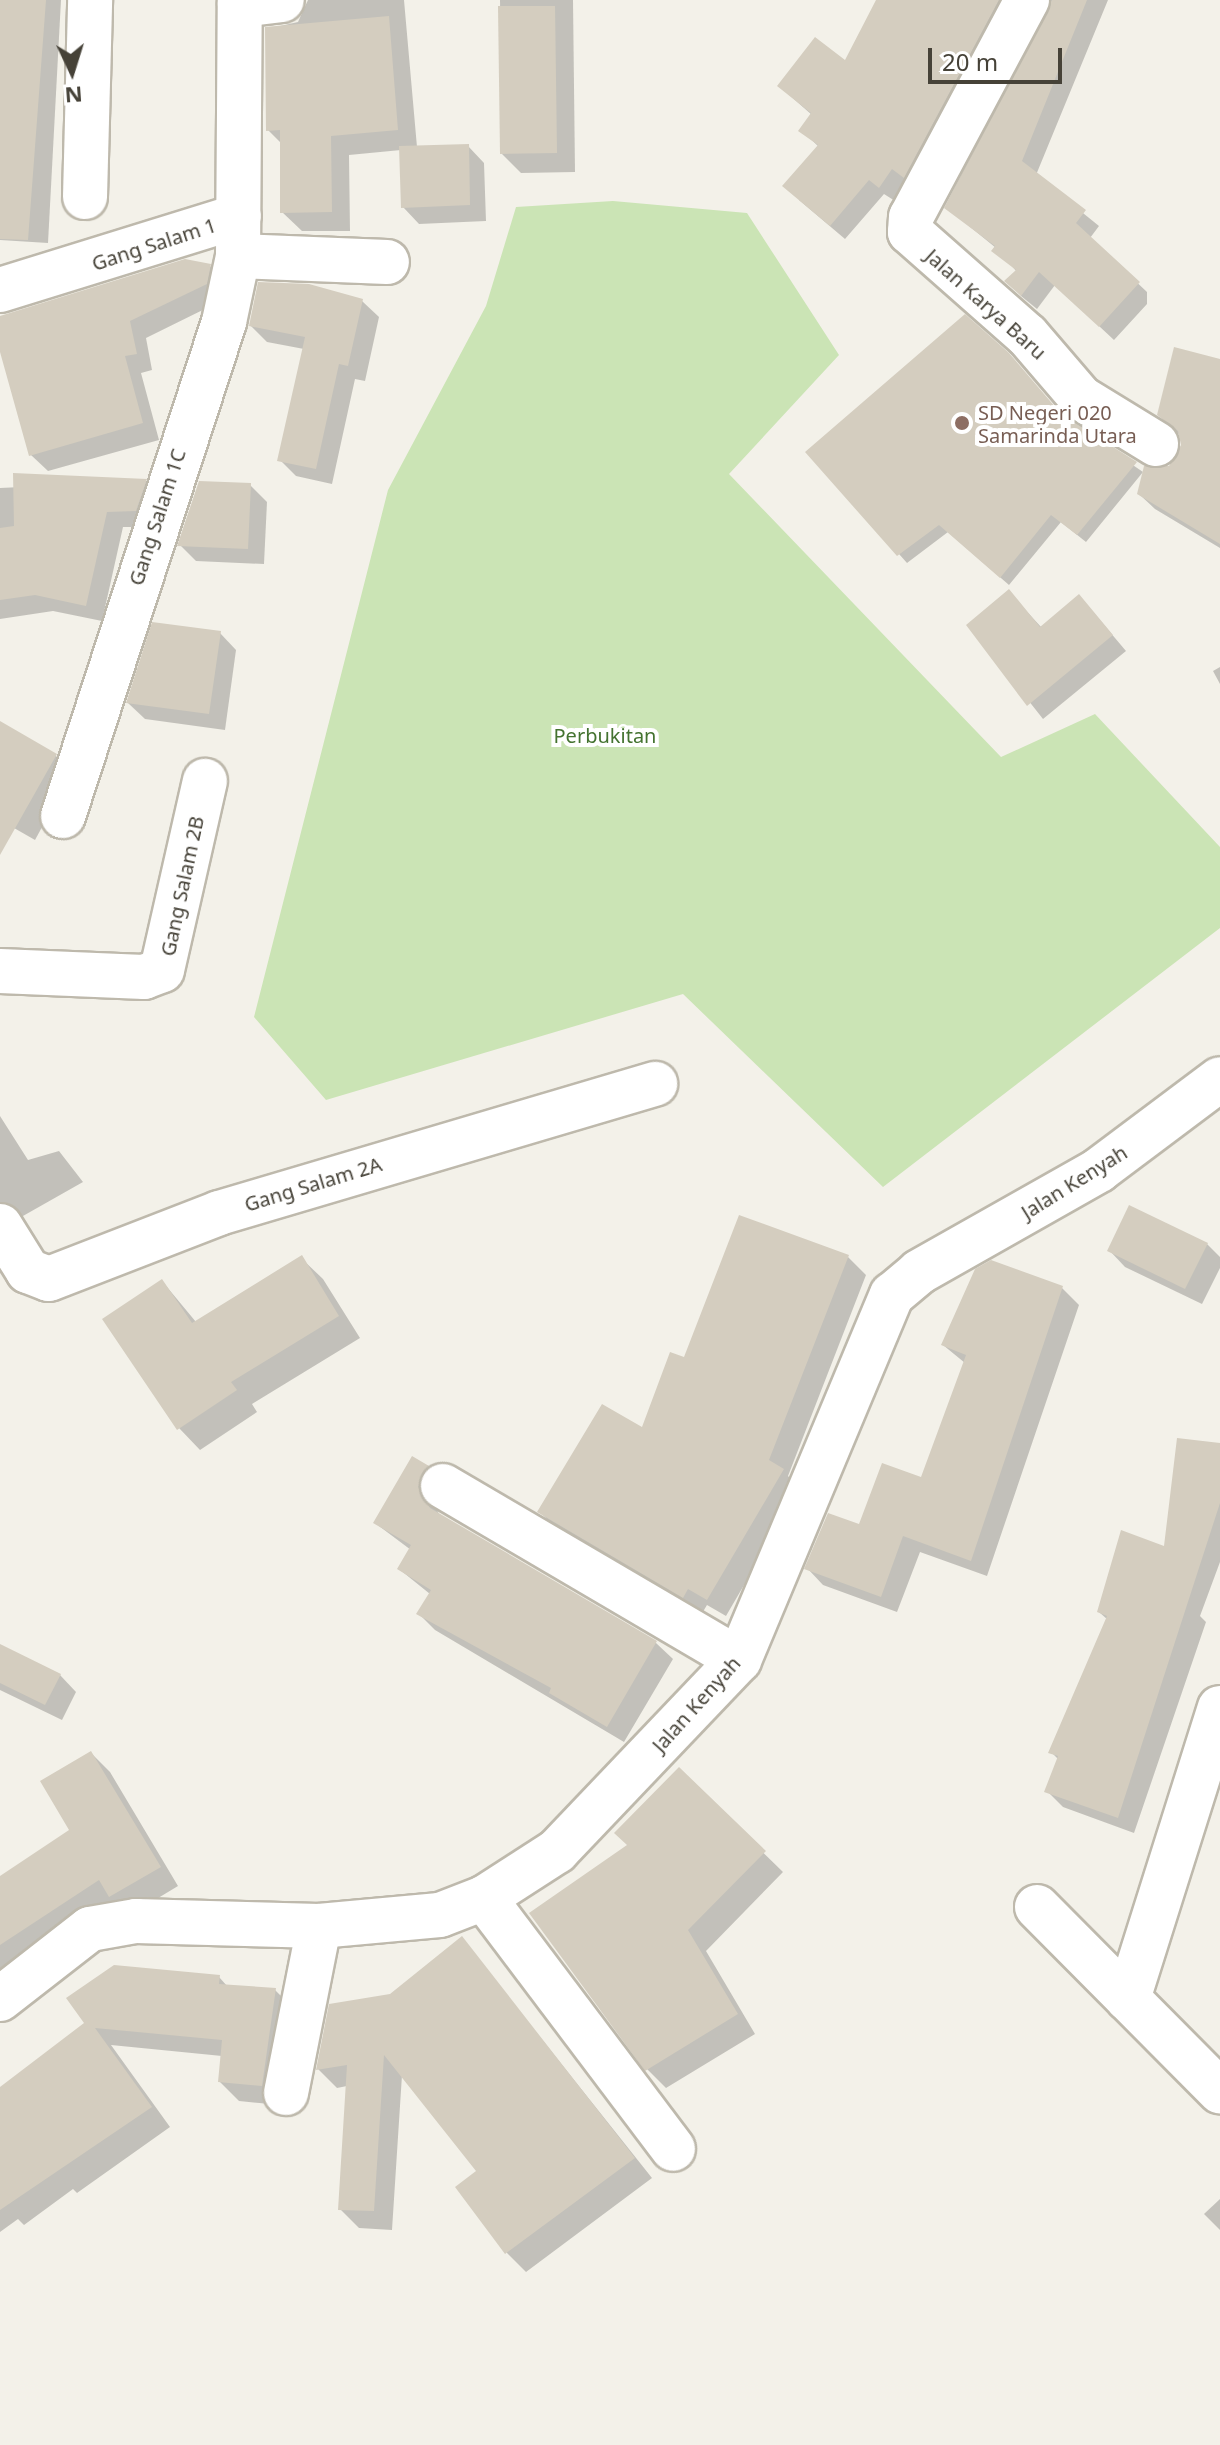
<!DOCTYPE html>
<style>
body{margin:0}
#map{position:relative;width:1220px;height:2445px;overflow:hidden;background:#f3f1e9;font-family:"Noto Sans",sans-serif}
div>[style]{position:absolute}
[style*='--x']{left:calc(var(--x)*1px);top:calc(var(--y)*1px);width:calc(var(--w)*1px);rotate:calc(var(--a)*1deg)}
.green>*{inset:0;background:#cbe4b5}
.shadow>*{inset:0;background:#0003}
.building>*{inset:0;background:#d4cdbf}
.roads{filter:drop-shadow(2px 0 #beb9ac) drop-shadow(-2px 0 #beb9ac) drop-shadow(0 2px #beb9ac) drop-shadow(0 -2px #beb9ac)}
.minor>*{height:44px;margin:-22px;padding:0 22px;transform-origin:22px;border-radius:22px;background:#fff}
.dots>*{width:22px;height:22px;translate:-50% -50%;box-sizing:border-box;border:4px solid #fff;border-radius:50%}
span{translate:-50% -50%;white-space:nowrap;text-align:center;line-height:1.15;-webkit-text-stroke:8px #fff;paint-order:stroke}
.street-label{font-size:20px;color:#464238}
.education-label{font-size:20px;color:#785e54}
.left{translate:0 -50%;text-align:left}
.park-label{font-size:20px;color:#447330}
.north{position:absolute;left:32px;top:32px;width:80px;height:80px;-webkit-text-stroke:6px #fff;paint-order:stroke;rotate:176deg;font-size:22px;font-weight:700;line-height:32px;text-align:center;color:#464238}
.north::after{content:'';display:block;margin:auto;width:28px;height:36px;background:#464238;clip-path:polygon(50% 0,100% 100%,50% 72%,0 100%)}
.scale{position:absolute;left:928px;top:48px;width:134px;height:36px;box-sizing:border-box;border:4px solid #464238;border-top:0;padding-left:10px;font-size:24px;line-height:28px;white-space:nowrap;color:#464238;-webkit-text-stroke:6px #fff;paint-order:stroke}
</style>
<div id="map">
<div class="green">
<div style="clip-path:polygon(613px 201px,747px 213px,839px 355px,729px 474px,1001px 757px,1095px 714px,1220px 847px,1220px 928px,883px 1187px,683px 994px,326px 1100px,254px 1017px,388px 490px,486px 306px,516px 207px)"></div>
</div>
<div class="shadow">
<div style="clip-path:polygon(0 0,61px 0,48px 243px,0 240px)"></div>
<div style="clip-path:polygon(308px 0,404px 0,417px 147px,468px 146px,484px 163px,486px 221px,419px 224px,403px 207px,401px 150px,349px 155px,350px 231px,302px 231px,282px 212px,282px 144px,268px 130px,267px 29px,298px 22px)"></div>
<div style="clip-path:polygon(500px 0,573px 0,575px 172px,521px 173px,502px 154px)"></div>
<div style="clip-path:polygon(878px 0,1022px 0,895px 201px,884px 194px,845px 239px,799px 200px,819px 147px,801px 130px,812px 115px,779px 86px,845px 63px)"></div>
<div style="clip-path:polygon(1051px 0,1108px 0,1036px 175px,1099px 226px,1090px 238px,1147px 292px,1147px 304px,1114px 340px,1055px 285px,1037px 309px,1021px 296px,1017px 272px,996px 248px,947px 208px,1051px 12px)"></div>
<div style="clip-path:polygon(210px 266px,226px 282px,223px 300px,146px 338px,152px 370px,141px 373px,159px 440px,48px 471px,31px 455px,0 344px,0 317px)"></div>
<div style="clip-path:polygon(362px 301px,379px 317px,365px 381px,355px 379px,332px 484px,296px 476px,280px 460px,304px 349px,267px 342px,251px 326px)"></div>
<div style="clip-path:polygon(1220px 362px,1220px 548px,1155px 509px,1139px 494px,1170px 468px,1183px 446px,1180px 435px,1159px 415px)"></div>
<div style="clip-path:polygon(1064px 418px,1143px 472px,1086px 542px,1061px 522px,1009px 585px,948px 532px,907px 563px,899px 554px)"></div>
<div style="clip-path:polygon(146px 481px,162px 497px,152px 527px,123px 527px,102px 621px,53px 611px,0 619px,0 488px)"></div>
<div style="clip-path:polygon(250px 485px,267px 502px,264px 564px,196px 561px,180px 545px)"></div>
<div style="clip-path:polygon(1009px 592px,1042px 628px,1093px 612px,1126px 651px,1043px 719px,969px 625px)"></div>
<div style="clip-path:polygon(220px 633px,236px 650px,225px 730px,145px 719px,128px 703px)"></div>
<div style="clip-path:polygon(1220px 667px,1220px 684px,1213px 671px)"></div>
<div style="clip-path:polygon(0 723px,56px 756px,72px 772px,35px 840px,0 820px)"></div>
<div style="clip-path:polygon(0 1116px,28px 1160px,59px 1151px,83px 1182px,0 1229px)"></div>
<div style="clip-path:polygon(740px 1217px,848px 1257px,866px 1275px,788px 1476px,800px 1489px,726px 1616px,707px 1605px,701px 1615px,558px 1530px,540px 1512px,643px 1430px,685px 1359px)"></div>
<div style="clip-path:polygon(1207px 1244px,1220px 1257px,1220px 1268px,1202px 1304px,1125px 1267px,1109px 1250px)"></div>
<div style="clip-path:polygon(301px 1258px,323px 1279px,360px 1338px,252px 1404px,257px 1412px,200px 1450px,179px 1428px,162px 1281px,196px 1322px)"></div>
<div style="clip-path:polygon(991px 1262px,1062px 1288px,1079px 1305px,987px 1576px,920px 1552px,897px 1612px,823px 1585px,807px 1568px,922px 1480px,965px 1363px,943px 1345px)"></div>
<div style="clip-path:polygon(1220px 1445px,1220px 1562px,1200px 1616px,1206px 1622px,1134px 1833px,1063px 1807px,1047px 1791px,1059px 1760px,1051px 1752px,1108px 1620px,1099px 1612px,1166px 1548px)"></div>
<div style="clip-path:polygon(428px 1468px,444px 1484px,434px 1504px,440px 1516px,656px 1643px,673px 1659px,624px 1742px,435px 1630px,419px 1614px,430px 1594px,399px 1569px,411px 1550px,375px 1523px)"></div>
<div style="clip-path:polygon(0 1646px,60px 1675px,76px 1692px,62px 1720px,0 1690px)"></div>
<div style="clip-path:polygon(91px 1753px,110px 1772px,178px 1886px,130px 1915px,115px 1900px,39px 1951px,0 1998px,0 1878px,72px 1831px)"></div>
<div style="clip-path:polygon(679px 1770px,783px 1872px,706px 1951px,755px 2034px,666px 2088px,647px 2069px,630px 1845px)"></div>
<div style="clip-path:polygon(462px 1939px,652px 2178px,526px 2272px,507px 2253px,479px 2172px,402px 2075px,392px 2230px,359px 2228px,340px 2209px,347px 2086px,337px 2088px,318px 2069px,391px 1996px)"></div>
<div style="clip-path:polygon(219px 1977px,228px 1987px,275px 1990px,294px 2009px,280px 2105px,239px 2101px,220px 2082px,222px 2056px,111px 2045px,170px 2127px,77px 2193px,73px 2189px,24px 2225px,18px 2219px,0 2232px,0 2090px,86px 2024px)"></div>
<div style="clip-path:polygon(1220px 2199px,1220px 2230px,1204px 2214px)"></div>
</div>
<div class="building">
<div style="clip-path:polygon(0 0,46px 0,28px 240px,0 239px)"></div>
<div style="clip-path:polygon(876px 0,999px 0,904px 178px,892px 169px,879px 188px,869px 180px,830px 226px,782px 186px,818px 145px,798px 131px,811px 113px,777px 86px,815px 37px,845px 60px)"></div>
<div style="clip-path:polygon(1052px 0,1087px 0,1022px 161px,1086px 210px,1076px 223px,1140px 282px,1099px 327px,1039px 272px,1021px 296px,1004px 281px,1016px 270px,991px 251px,995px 246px,944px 208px)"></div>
<div style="clip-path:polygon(498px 6px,555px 6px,557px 153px,500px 154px)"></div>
<div style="clip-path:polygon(389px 16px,398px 130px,331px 136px,332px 212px,280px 213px,280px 130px,266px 131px,265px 27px)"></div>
<div style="clip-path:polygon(469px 144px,470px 205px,401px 208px,399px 146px)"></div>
<div style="clip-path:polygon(185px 259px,211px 264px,207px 284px,130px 321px,137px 354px,125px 356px,143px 423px,29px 456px,0 352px,0 316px)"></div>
<div style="clip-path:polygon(258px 282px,309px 284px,363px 299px,348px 366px,339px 364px,316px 469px,277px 461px,305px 337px,249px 326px)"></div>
<div style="clip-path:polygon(965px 314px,1009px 353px,1062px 415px,1137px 462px,1077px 535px,1051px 515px,1000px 578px,939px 525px,897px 556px,805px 452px)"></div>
<div style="clip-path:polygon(1174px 347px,1220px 359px,1220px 544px,1137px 494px,1144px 466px,1169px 466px,1181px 445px,1178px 431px,1157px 415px)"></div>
<div style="clip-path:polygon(13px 473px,147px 479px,136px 511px,107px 512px,86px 606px,35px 595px,0 600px,0 528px,14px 526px)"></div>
<div style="clip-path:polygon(199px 481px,251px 483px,248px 549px,177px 546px)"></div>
<div style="clip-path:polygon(1009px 589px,1040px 627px,1079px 594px,1113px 635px,1027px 706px,966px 625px)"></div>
<div style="clip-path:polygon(152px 622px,221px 631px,209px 714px,126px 703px)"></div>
<div style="clip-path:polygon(0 721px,57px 754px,0 855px)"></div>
<div style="clip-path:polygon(1129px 1205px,1208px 1243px,1185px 1289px,1107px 1251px)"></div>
<div style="clip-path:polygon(739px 1215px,849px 1255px,769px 1460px,784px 1469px,707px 1600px,688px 1589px,683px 1598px,537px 1512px,602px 1404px,642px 1427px,670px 1352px,684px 1357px)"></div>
<div style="clip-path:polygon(302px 1255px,339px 1316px,231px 1382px,237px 1390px,177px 1430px,102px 1319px,162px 1279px,192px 1323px)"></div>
<div style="clip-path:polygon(991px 1260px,1063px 1286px,971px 1561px,903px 1536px,881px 1597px,804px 1569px,828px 1513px,859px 1524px,882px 1463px,921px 1477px,966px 1355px,941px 1345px,975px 1269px)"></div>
<div style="clip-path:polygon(1177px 1438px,1220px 1443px,1220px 1503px,1118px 1818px,1044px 1792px,1058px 1756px,1048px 1753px,1107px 1616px,1097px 1612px,1121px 1530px,1164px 1546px)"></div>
<div style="clip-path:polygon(412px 1456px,429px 1466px,418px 1487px,430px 1508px,657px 1641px,607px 1727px,549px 1693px,551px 1688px,416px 1614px,431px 1590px,397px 1569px,411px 1545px,373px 1523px)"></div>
<div style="clip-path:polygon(0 1644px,61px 1674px,45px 1705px,0 1683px)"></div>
<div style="clip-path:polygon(91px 1751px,161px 1867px,109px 1897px,99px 1880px,0 1945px,0 1876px,69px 1830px,40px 1781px)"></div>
<div style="clip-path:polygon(679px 1767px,766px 1851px,688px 1930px,738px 2014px,645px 2071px,529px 1913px,627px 1845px,614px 1833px)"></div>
<div style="clip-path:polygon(462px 1936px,635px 2158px,505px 2254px,455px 2187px,476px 2171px,384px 2055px,374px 2211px,338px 2210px,347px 2065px,316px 2070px,329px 2004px,390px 1994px)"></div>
<div style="clip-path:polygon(114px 1965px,220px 1975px,219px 1984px,276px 1988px,262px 2086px,218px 2082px,222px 2040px,95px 2028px,152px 2107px,0 2210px,0 2087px,84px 2023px,66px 1998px)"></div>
</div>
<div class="roads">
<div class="minor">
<div style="--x:1027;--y:0;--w:246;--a:118.1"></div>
<div style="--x:911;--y:217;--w:15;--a:94"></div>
<div style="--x:910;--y:232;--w:156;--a:41.4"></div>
<div style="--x:1027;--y:335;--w:83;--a:49.4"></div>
<div style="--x:1081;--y:398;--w:88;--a:31.5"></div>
<div style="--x:240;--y:5;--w:42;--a:-6.8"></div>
<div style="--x:85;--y:197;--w:197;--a:-88.5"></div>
<div style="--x:238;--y:256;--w:149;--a:2.3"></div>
<div style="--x:0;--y:290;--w:250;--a:-17.2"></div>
<div style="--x:63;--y:816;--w:520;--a:-71.95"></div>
<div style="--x:224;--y:322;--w:67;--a:-78"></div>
<div style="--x:238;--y:256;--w:256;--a:-89.6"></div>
<div style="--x:0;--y:971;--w:144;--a:2.4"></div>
<div style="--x:144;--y:977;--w:19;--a:-21"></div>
<div style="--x:162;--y:970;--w:194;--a:-77.2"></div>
<div style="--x:0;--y:1226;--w:53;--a:58.1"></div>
<div style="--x:28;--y:1271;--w:22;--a:21"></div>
<div style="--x:49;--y:1279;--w:182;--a:-21.2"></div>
<div style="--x:219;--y:1213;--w:455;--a:-16.5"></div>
<div style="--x:443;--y:1486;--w:343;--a:30.4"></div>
<div style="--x:484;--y:1898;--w:314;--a:53"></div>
<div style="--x:1037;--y:1907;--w:260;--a:45.2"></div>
<div style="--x:0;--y:1999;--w:114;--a:-37.9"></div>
<div style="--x:90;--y:1929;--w:47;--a:-9.9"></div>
<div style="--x:136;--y:1921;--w:183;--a:1.6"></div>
<div style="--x:319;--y:1926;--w:121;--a:-5.2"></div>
<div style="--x:440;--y:1915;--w:47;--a:-21.1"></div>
<div style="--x:484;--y:1898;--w:87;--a:-32.8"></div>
<div style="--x:557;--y:1851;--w:264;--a:-46.4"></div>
<div style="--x:739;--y:1660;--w:396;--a:-67.3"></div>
<div style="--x:892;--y:1295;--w:35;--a:-40"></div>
<div style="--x:919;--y:1272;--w:207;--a:-29.5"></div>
<div style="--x:1099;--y:1170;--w:151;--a:-36.9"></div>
<div style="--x:1128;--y:1999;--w:305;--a:-72.5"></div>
<div style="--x:286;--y:2093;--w:170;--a:-78.8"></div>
</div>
</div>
<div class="dots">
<div style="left:962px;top:423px;background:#8d6e63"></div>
</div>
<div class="street-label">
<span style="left:154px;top:244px;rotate:-18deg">Gang Salam 1</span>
<span style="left:986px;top:304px;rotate:42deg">Jalan Karya Baru</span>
<span style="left:157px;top:517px;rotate:-72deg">Gang Salam 1C</span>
<span style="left:182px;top:886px;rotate:-78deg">Gang Salam 2B</span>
<span style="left:1074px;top:1182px;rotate:-32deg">Jalan Kenyah</span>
<span style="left:313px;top:1184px;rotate:-17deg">Gang Salam 2A</span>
<span style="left:696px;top:1704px;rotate:-48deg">Jalan Kenyah</span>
</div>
<div class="education-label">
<span class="left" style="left:978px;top:424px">SD Negeri 020<br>Samarinda Utara</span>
</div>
<div class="park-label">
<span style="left:605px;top:735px">Perbukitan</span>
</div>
<div class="north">N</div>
<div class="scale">20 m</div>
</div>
